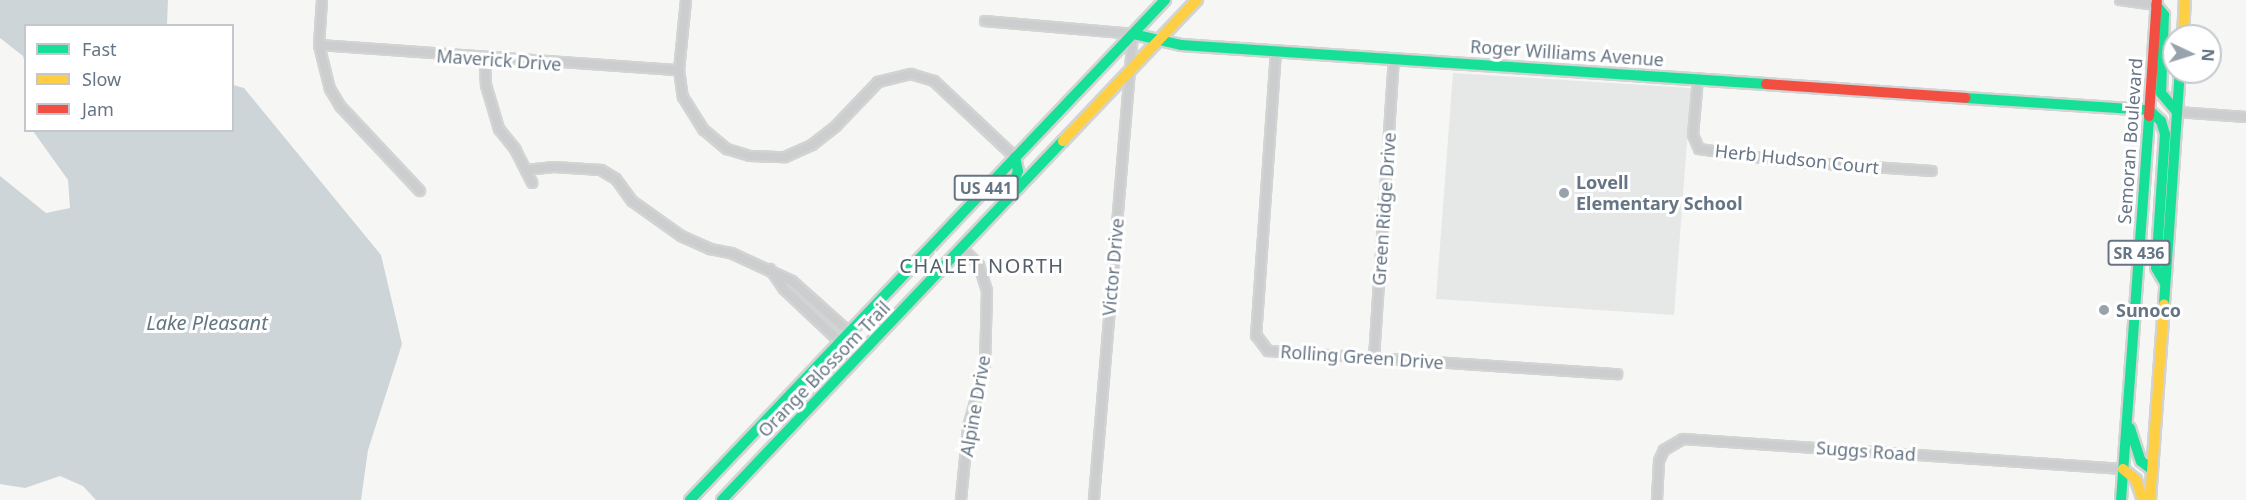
<!DOCTYPE html>
<style>
body{margin:0}
#map{position:relative;width:2246px;height:500px;overflow:hidden;background:#f6f6f5;font-family:"Noto Sans",sans-serif}
div>[style]{position:absolute}
[style*='--x']{left:calc(var(--x)*1px);top:calc(var(--y)*1px);width:calc(var(--w)*1px);rotate:calc(var(--a)*1deg)}
.built>*{inset:0;background:#e6e8e7}
.water>*{inset:0;background:#ced5d8}
.roads{filter:drop-shadow(2px 0 #d2d4d4) drop-shadow(-2px 0 #d2d4d4) drop-shadow(0 2px #d2d4d4) drop-shadow(0 -2px #d2d4d4)}
.street>*{height:8px;margin:-4px;padding:0 4px;transform-origin:4px;border-radius:4px;background:#cccdce}
.fast>*{height:10px;margin:-5px;padding:0 5px;transform-origin:5px;border-radius:5px;background:#16e098}
.slow>*{height:10px;margin:-5px;padding:0 5px;transform-origin:5px;border-radius:5px;background:#ffcf43}
.jam>*{height:10px;margin:-5px;padding:0 5px;transform-origin:5px;border-radius:5px;background:#f24e42}
.dots>*{width:16px;height:16px;translate:-50% -50%;box-sizing:border-box;border:3px solid #fff;border-radius:50%}
span{translate:-50% -50%;white-space:nowrap;text-align:center;line-height:1.15;-webkit-text-stroke:6px #fff;paint-order:stroke}
.shield-label span{padding:2px 4px;background:#fff;border:2px solid;border-radius:4px;-webkit-text-stroke-width:0}
.shield-label{font-size:16px;color:#667585;font-weight:700}
.street-label{font-size:18px;color:#667585}
.poi-label{font-size:18px;color:#667585;font-weight:700}
.left{translate:0 -50%;text-align:left}
.neighbourhood-label{font-size:20px;color:#545f6a;letter-spacing:1.5px}
.water-label{font-size:20px;color:#627781;font-style:italic}
.legend{position:absolute;left:24px;top:24px;width:210px;height:108px;box-sizing:border-box;background:#fff;border:2px solid #c2c8ce;margin:0;padding:8px 10px;list-style:none;font-size:18px;color:#667585}
.legend li{display:flex;align-items:center;gap:12px;height:30px}
.legend b{width:30px;border:2px solid #c2c8ce}
.north{position:absolute;left:2162px;top:24px;width:60px;height:60px;box-sizing:border-box;background:#fff;border:2px solid #c2c8ce;border-radius:50%;rotate:94deg;font-size:16px;font-weight:700;line-height:24px;text-align:center;color:#667585}
.north::after{content:'';display:block;margin:auto;width:21px;height:27px;background:#98a2ac;clip-path:polygon(50% 0,100% 100%,50% 72%,0 100%)}
</style>
<div id="map">
<div class="built">
<div style="clip-path:polygon(1453px 73px,1691px 88px,1674px 315px,1436px 299px)"></div>
</div>
<div class="water">
<div style="clip-path:polygon(0 0,168px 0,167px 25px,26px 26px,25px 63px,23px 56px,0 38px)"></div>
<div style="clip-path:polygon(233px 85px,244px 88px,381px 255px,402px 344px,368px 450px,361px 500px,96px 500px,83px 486px,60px 476px,25px 488px,0 484px,0 176px,46px 213px,70px 208px,68px 180px,33px 131px,232px 130px)"></div>
</div>
<div class="roads">
<div class="street">
<div style="--x:322;--y:0;--w:45;--a:93.8"></div>
<div style="--x:319;--y:45;--w:45;--a:76"></div>
<div style="--x:330;--y:89;--w:21;--a:59"></div>
<div style="--x:341;--y:107;--w:115;--a:46.8"></div>
<div style="--x:686;--y:0;--w:70;--a:95.7"></div>
<div style="--x:679;--y:70;--w:27;--a:82"></div>
<div style="--x:683;--y:97;--w:39;--a:58"></div>
<div style="--x:704;--y:130;--w:30;--a:40"></div>
<div style="--x:727;--y:149;--w:24;--a:17"></div>
<div style="--x:750;--y:156;--w:35;--a:2"></div>
<div style="--x:785;--y:157;--w:30;--a:-24"></div>
<div style="--x:812;--y:145;--w:31;--a:-38"></div>
<div style="--x:836;--y:126;--w:61;--a:-46.3"></div>
<div style="--x:878;--y:82;--w:34;--a:-14"></div>
<div style="--x:911;--y:74;--w:24;--a:17"></div>
<div style="--x:934;--y:81;--w:111;--a:43.2"></div>
<div style="--x:2120;--y:0;--w:36;--a:8"></div>
<div style="--x:985;--y:21;--w:149;--a:5"></div>
<div style="--x:1133;--y:34;--w:468;--a:94.8"></div>
<div style="--x:319;--y:45;--w:361;--a:4"></div>
<div style="--x:1276;--y:51;--w:285;--a:94"></div>
<div style="--x:1256;--y:335;--w:20;--a:53"></div>
<div style="--x:1268;--y:351;--w:350;--a:3.8"></div>
<div style="--x:485;--y:60;--w:25;--a:88"></div>
<div style="--x:486;--y:85;--w:46;--a:73.5"></div>
<div style="--x:499;--y:129;--w:26;--a:51"></div>
<div style="--x:515;--y:149;--w:38;--a:63"></div>
<div style="--x:1698;--y:78;--w:57;--a:95"></div>
<div style="--x:1693;--y:135;--w:15;--a:67"></div>
<div style="--x:1699;--y:149;--w:85;--a:8.1"></div>
<div style="--x:1783;--y:161;--w:149;--a:3.8"></div>
<div style="--x:2177;--y:112;--w:69;--a:4.1"></div>
<div style="--x:526;--y:170;--w:28;--a:-6"></div>
<div style="--x:554;--y:167;--w:47;--a:3.7"></div>
<div style="--x:601;--y:170;--w:17;--a:31"></div>
<div style="--x:616;--y:179;--w:27;--a:54"></div>
<div style="--x:632;--y:201;--w:60;--a:35.5"></div>
<div style="--x:681;--y:236;--w:32;--a:24"></div>
<div style="--x:710;--y:249;--w:21;--a:11"></div>
<div style="--x:731;--y:253;--w:67;--a:24.7"></div>
<div style="--x:792;--y:281;--w:76;--a:41.8"></div>
<div style="--x:770;--y:269;--w:24;--a:55"></div>
<div style="--x:784;--y:289;--w:77;--a:43.4"></div>
<div style="--x:1374;--y:358;--w:300;--a:-86.2"></div>
<div style="--x:961;--y:500;--w:73;--a:-84.5"></div>
<div style="--x:968;--y:427;--w:62;--a:-74.2"></div>
<div style="--x:985;--y:367;--w:76;--a:-88.5"></div>
<div style="--x:987;--y:291;--w:27;--a:-107"></div>
<div style="--x:979;--y:265;--w:24;--a:-135"></div>
<div style="--x:1657;--y:500;--w:39;--a:-87"></div>
<div style="--x:1659;--y:461;--w:12;--a:-66"></div>
<div style="--x:1664;--y:450;--w:22;--a:-30"></div>
<div style="--x:1683;--y:439;--w:441;--a:3.9"></div>
</div>
<div class="fast">
<div style="--x:2156;--y:5;--w:13;--a:51"></div>
<div style="--x:2164;--y:15;--w:78;--a:92.2"></div>
<div style="--x:2161;--y:93;--w:25;--a:50"></div>
<div style="--x:1133;--y:34;--w:49;--a:12.9"></div>
<div style="--x:1181;--y:45;--w:586;--a:3.81"></div>
<div style="--x:1966;--y:98;--w:183;--a:3.8"></div>
<div style="--x:2149;--y:110;--w:16;--a:43"></div>
<div style="--x:2161;--y:121;--w:14;--a:73"></div>
<div style="--x:2165;--y:134;--w:134;--a:93.8"></div>
<div style="--x:2156;--y:268;--w:17;--a:59"></div>
<div style="--x:1011;--y:192;--w:22;--a:-72"></div>
<div style="--x:1018;--y:171;--w:14;--a:-102"></div>
<div style="--x:2164;--y:304;--w:233;--a:-86.1"></div>
<div style="--x:2130;--y:428;--w:35;--a:72"></div>
<div style="--x:2141;--y:461;--w:13;--a:39"></div>
<div style="--x:690;--y:500;--w:690;--a:-46.47"></div>
<div style="--x:722;--y:500;--w:495;--a:-46.5"></div>
<div style="--x:2121;--y:500;--w:385;--a:-85.8"></div>
</div>
<div class="slow">
<div style="--x:2183;--y:36;--w:36;--a:-87"></div>
<div style="--x:1063;--y:141;--w:195;--a:-46.5"></div>
<div style="--x:2123;--y:469;--w:17;--a:40"></div>
<div style="--x:2136;--y:480;--w:21;--a:71"></div>
<div style="--x:2150;--y:500;--w:196;--a:-85.9"></div>
</div>
<div class="jam">
<div style="--x:1766;--y:84;--w:200;--a:4"></div>
<div style="--x:2149;--y:116;--w:116;--a:-86.1"></div>
</div>
</div>
<div class="dots">
<div style="left:1564px;top:193px;background:#98a2ac"></div>
<div style="left:2104px;top:310px;background:#98a2ac"></div>
</div>
<div class="shield-label">
<span style="left:986px;top:188px">US 441</span>
<span style="left:2139px;top:253px">SR 436</span>
</div>
<div class="street-label">
<span style="left:1567px;top:53px;rotate:4deg">Roger Williams Avenue</span>
<span style="left:499px;top:60px;rotate:4deg">Maverick Drive</span>
<span style="left:2130px;top:141px;rotate:-86deg">Semoran Boulevard</span>
<span style="left:1797px;top:159px;rotate:6deg">Herb Hudson Court</span>
<span style="left:1384px;top:209px;rotate:-86deg">Green Ridge Drive</span>
<span style="left:1113px;top:267px;rotate:-85deg">Victor Drive</span>
<span style="left:1362px;top:357px;rotate:4deg">Rolling Green Drive</span>
<span style="left:824px;top:369px;rotate:-46deg">Orange Blossom Trail</span>
<span style="left:975px;top:406px;rotate:-80deg">Alpine Drive</span>
<span style="left:1866px;top:451px;rotate:4deg">Suggs Road</span>
</div>
<div class="poi-label">
<span class="left" style="left:1576px;top:193px">Lovell<br>Elementary School</span>
<span class="left" style="left:2116px;top:310px">Sunoco</span>
</div>
<div class="neighbourhood-label">
<span style="left:982px;top:265px">CHALET NORTH</span>
</div>
<div class="water-label">
<span style="left:207px;top:322px">Lake Pleasant</span>
</div>
<ul class="legend">
<li><b style="height:8px;background:#16e098"></b>Fast</li>
<li><b style="height:8px;background:#ffcf43"></b>Slow</li>
<li><b style="height:8px;background:#f24e42"></b>Jam</li>
</ul>
<div class="north">N</div>
</div>
